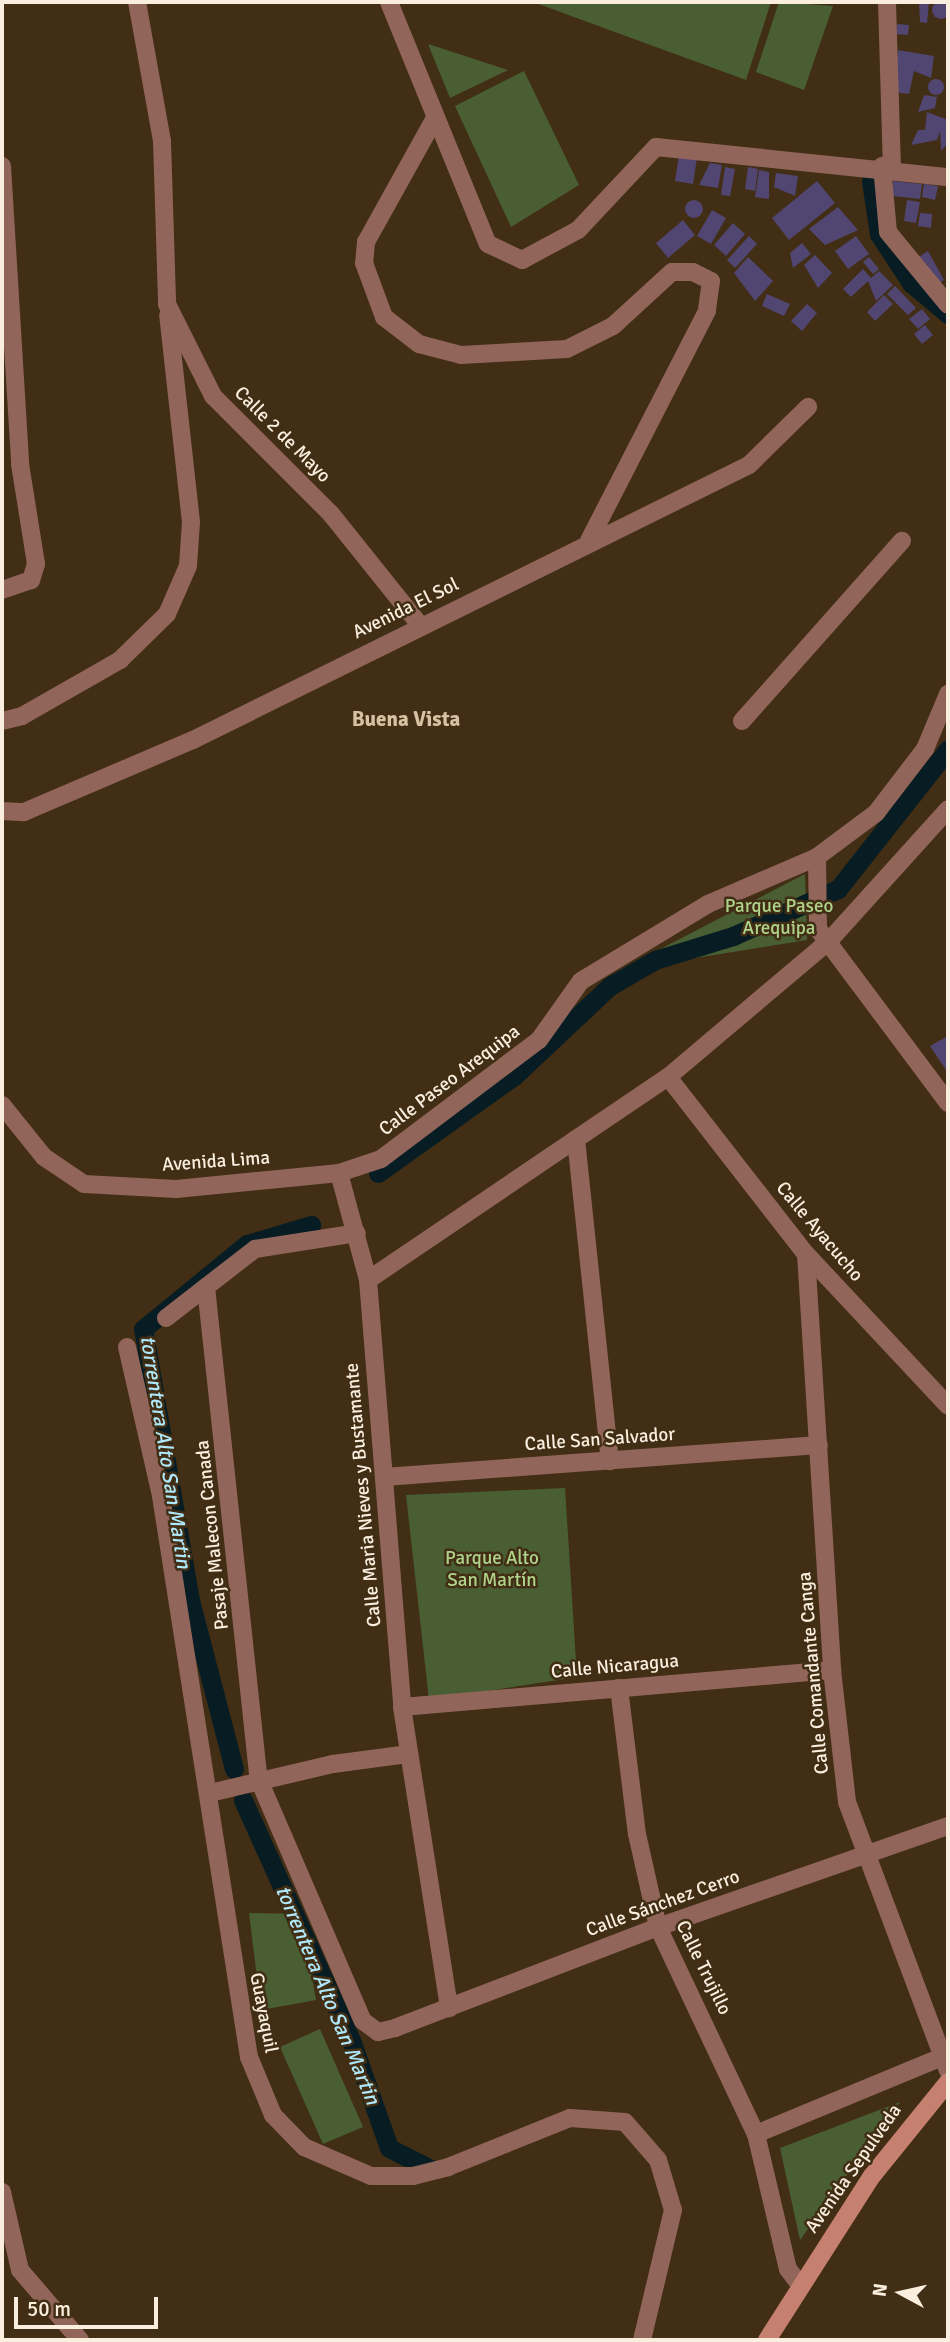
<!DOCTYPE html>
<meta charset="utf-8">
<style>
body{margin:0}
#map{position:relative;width:950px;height:2342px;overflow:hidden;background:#412e14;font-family:Signika,sans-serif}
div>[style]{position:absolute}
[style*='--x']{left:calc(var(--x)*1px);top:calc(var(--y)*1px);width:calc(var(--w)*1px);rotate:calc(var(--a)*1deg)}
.green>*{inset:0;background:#495f33}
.canal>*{height:19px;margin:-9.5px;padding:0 9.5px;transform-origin:9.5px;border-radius:9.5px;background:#081d23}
.building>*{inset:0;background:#514571}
.round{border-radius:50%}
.street>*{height:18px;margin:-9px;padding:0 9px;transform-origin:9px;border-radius:9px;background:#91655a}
.secondary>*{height:18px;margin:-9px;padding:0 9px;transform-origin:9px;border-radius:9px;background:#c68070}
span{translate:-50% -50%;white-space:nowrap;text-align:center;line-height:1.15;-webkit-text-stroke:5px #412e14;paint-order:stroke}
.street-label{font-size:19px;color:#faeedf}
.park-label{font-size:19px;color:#afd38b}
.neighbourhood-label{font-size:21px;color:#d8c0a3;font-weight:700}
.water-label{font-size:21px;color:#afe8fa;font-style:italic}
.frame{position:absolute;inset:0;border:4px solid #faeedf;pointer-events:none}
.north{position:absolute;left:866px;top:2258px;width:70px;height:70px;-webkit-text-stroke:5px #412e14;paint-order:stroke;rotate:278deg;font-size:19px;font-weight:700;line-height:28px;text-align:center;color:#faeedf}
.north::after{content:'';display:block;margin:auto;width:24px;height:32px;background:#faeedf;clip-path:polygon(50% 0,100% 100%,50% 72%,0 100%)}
.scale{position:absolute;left:14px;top:2297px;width:144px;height:32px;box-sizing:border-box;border:4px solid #faeedf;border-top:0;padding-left:9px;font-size:21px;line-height:24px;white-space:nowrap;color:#faeedf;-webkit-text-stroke:5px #412e14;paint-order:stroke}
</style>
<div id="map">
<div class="green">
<div style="clip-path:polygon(533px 2px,771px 2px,746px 80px)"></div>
<div style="clip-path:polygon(779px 2px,833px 6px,804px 90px,756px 72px)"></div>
<div style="clip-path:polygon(428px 44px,508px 70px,450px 98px)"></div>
<div style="clip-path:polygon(524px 71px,579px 185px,511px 227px,455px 106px)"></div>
<div style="clip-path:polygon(805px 874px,807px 940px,620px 970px)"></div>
<div style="clip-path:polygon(565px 1488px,577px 1677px,429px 1700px,406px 1495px)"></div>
<div style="clip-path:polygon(249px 1913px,301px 1914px,316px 2000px,261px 2010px)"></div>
<div style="clip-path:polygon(320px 2029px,363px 2127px,323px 2144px,280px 2047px)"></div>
<div style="clip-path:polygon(900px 2102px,800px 2240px,780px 2148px)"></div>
</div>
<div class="canal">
<div style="--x:871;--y:181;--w:54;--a:81.4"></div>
<div style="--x:879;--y:234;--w:59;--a:56.9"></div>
<div style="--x:911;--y:283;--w:48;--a:40"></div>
<div style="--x:378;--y:1173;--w:167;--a:-35.5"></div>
<div style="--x:514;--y:1076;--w:132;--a:-43.2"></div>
<div style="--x:610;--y:986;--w:52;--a:-30"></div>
<div style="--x:655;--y:960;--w:82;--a:-17.1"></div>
<div style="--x:733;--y:936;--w:115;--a:-24.1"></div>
<div style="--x:838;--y:889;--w:178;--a:-51.8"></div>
<div style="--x:234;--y:1769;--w:175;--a:-104.6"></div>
<div style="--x:190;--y:1600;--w:275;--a:-99.8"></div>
<div style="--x:143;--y:1329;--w:134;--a:-39.3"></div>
<div style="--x:247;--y:1244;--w:67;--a:-16.5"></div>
<div style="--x:243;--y:1800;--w:263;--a:65.8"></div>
<div style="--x:351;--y:2040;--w:114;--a:70.6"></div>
<div style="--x:389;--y:2148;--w:49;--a:26.6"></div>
</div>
<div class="building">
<div class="round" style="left:932px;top:1px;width:18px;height:18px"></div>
<div style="clip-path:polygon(919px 2px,929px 2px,927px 23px,920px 22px)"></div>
<div style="clip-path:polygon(897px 24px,909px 25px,908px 35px,896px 34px)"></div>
<div style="clip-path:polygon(898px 50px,934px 56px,931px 78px,914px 71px,909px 94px,893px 92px)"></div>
<div class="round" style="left:928px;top:79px;width:16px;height:16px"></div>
<div style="clip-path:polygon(924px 95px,937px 97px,935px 108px,918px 112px)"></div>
<div style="clip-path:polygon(927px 112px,948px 120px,948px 143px,941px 151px,940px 131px,937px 140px,911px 145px,918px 130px,925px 130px)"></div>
<div style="clip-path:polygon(679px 155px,697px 158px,693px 184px,675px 181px)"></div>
<div style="clip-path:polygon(710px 163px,722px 165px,718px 188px,699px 185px)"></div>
<div style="clip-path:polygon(725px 167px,735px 169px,730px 196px,721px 195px)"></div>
<div style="clip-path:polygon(748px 167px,758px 169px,755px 191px,745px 189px)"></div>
<div style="clip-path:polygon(759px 170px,769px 172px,769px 199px,755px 197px)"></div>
<div style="clip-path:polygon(776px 173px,798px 176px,795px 196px,774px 187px)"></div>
<div style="clip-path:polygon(817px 181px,835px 203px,789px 240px,772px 218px)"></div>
<div style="clip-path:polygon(893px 181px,922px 184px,920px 199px,892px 196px)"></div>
<div style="clip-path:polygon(924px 184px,938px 186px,935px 200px,922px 197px)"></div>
<div style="clip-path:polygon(907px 200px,920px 202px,916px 223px,904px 221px)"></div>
<div class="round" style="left:685px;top:200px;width:18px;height:18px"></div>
<div style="clip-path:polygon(838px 207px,858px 230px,825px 245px,809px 229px)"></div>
<div style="clip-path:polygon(712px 210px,726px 218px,711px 244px,697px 236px)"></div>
<div style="clip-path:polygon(920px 213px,932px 214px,931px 228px,918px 226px)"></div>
<div style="clip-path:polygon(683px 220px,695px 235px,668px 258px,656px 243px)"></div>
<div style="clip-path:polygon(733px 223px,745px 234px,726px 256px,714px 245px)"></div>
<div style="clip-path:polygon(749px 236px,757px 244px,735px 268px,727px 260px)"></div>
<div style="clip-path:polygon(856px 236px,869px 254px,848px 269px,835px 251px)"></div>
<div style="clip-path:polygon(802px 243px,811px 254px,793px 268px,790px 253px)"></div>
<div style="clip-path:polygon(928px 251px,944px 280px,933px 287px,919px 272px,931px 262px,917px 271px,911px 262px)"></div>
<div style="clip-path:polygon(815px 255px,832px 273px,818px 288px,804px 265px)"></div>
<div style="clip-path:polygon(748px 257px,773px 281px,755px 301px,734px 273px)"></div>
<div style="clip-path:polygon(869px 257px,879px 269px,873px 274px,863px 262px)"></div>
<div style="clip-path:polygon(863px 269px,871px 278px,879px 271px,893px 285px,876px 301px,868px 281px,851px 297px,843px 289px)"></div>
<div style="clip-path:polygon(895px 286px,916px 308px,908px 315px,887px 294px)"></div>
<div style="clip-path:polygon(767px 294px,790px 304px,784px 316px,762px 306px)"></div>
<div style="clip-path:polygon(884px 295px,893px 304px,875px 321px,867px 312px)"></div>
<div style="clip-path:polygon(807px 304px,817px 313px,802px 331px,791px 321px)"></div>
<div style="clip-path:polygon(922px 309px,930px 319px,918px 329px,909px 319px)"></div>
<div style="clip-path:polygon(925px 325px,933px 335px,922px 344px,914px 334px)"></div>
<div style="clip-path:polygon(948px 1036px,948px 1073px,930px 1046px)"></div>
</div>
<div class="street">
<div style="--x:137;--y:2;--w:141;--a:79.8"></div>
<div style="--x:162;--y:141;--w:163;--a:88.2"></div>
<div style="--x:167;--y:304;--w:103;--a:63.4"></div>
<div style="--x:213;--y:396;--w:167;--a:45"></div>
<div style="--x:331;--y:514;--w:142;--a:51.3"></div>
<div style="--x:389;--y:2;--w:261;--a:67.8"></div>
<div style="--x:488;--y:244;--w:38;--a:25"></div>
<div style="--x:522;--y:260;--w:64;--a:-28.2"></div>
<div style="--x:578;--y:230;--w:114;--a:-46.8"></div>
<div style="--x:656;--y:147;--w:294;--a:5.9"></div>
<div style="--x:887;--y:2;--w:166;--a:88.3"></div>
<div style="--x:435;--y:118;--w:142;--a:119.1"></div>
<div style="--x:366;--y:242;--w:21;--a:95"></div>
<div style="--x:364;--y:263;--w:58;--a:69.7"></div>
<div style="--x:384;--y:317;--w:44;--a:37.6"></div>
<div style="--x:419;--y:344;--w:43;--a:14.7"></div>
<div style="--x:461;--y:355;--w:106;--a:-3.2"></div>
<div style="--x:567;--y:349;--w:51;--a:-26.6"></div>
<div style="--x:613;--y:326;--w:80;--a:-42.5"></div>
<div style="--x:672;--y:272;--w:21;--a:0"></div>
<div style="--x:693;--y:272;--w:20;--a:27"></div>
<div style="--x:711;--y:281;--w:30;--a:98"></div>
<div style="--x:707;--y:311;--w:261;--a:117.2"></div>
<div style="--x:2;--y:166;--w:299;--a:86.5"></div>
<div style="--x:20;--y:464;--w:101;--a:80.9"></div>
<div style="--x:36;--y:564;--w:17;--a:107"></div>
<div style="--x:31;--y:580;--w:31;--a:161"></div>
<div style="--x:882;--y:166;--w:66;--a:84.8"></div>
<div style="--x:888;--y:232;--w:94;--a:50.6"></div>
<div style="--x:2;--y:721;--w:21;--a:-14"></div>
<div style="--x:22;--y:716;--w:113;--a:-29.7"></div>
<div style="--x:120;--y:660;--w:66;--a:-44.4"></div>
<div style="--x:167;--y:614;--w:52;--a:-66.4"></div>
<div style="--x:188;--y:566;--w:44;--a:-86.1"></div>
<div style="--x:191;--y:522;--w:208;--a:-96.3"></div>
<div style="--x:742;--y:721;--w:241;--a:-48.4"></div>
<div style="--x:2;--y:811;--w:22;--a:3"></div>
<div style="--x:24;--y:812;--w:184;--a:-23.1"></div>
<div style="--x:193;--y:740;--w:620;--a:-26.32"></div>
<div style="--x:749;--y:465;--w:83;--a:-44.5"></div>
<div style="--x:817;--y:857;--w:72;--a:89.2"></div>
<div style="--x:818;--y:929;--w:217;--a:53.2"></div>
<div style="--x:668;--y:1077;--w:224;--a:52.1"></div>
<div style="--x:806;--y:1254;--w:208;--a:46.9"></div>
<div style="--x:2;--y:1105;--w:67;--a:51.1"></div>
<div style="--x:44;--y:1157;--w:48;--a:34"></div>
<div style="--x:84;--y:1184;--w:92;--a:3.1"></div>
<div style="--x:176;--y:1189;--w:164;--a:-5.6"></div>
<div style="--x:339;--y:1173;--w:44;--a:-18.4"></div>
<div style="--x:381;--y:1159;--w:198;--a:-37"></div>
<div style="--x:539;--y:1040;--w:72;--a:-54.6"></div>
<div style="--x:581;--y:981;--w:149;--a:-31.2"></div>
<div style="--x:708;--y:904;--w:119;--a:-23.3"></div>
<div style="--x:817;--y:857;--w:74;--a:-36.7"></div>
<div style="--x:876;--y:813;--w:81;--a:-52.6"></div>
<div style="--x:925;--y:749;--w:60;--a:-67.3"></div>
<div style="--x:576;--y:1139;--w:324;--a:84"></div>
<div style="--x:339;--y:1173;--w:111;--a:74.8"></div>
<div style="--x:368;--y:1280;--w:428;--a:85.4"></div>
<div style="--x:402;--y:1707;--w:305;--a:81.1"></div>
<div style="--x:806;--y:1254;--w:417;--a:86.4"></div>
<div style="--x:832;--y:1670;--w:133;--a:83.5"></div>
<div style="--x:847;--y:1802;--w:287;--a:69.4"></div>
<div style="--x:368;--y:1280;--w:362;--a:-34.1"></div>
<div style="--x:668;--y:1077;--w:209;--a:-40.2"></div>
<div style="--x:828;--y:942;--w:179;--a:-47.9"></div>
<div style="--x:206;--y:1287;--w:496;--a:83.9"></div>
<div style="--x:259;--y:1780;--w:262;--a:66.7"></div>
<div style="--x:363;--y:2021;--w:19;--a:36"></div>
<div style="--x:378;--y:2032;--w:17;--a:-13"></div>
<div style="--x:395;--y:2028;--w:282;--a:-21"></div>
<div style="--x:658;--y:1927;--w:307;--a:-19.2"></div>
<div style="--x:166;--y:1318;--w:113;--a:-37.8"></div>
<div style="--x:255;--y:1249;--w:103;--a:-8.9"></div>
<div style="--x:127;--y:1347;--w:153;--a:77.1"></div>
<div style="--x:161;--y:1496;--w:568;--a:81.09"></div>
<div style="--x:249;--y:2057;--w:63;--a:67.5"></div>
<div style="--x:273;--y:2115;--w:45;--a:45.9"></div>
<div style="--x:304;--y:2147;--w:73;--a:23.4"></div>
<div style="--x:371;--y:2176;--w:42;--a:0"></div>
<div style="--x:413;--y:2176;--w:36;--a:-14"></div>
<div style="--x:448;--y:2167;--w:131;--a:-21.9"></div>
<div style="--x:570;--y:2118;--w:55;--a:4.2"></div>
<div style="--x:625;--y:2122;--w:50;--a:49"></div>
<div style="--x:658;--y:2160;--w:52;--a:73.3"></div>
<div style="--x:673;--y:2210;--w:134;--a:103.4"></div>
<div style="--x:384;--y:1477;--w:436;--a:-4.2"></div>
<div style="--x:619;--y:1688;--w:147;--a:83"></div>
<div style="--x:637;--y:1834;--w:95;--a:77.3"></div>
<div style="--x:658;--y:1927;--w:229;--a:64.7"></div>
<div style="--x:756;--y:2134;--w:139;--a:76.7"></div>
<div style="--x:788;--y:2269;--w:21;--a:53"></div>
<div style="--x:402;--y:1707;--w:432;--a:-4.9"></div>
<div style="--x:210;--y:1793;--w:126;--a:-13.3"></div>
<div style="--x:333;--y:1764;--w:77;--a:-7.5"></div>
<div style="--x:756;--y:2134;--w:201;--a:-22.5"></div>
<div style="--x:2;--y:2192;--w:80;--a:77"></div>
<div style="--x:20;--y:2270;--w:92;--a:49.4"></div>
</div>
<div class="secondary">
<div style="--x:767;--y:2340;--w:195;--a:-57.4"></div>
<div style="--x:872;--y:2176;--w:121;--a:-51"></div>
</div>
<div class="street-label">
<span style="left:282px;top:435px;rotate:45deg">Calle 2 de Mayo</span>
<span style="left:406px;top:609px;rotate:-26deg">Avenida El Sol</span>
<span style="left:450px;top:1081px;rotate:-37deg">Calle Paseo Arequipa</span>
<span style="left:216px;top:1162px;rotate:-4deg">Avenida Lima</span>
<span style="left:819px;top:1232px;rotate:50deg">Calle Ayacucho</span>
<span style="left:600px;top:1440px;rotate:-4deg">Calle San Salvador</span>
<span style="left:364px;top:1495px;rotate:-95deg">Calle Maria Nieves y Bustamante</span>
<span style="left:213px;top:1535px;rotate:-96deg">Pasaje Malecon Canada</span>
<span style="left:615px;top:1667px;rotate:-5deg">Calle Nicaragua</span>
<span style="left:814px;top:1673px;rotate:-95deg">Calle Comandante Canga</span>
<span style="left:663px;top:1904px;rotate:-20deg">Calle Sánchez Cerro</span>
<span style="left:703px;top:1968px;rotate:64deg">Calle Trujillo</span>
<span style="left:263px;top:2013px;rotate:79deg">Guayaquil</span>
<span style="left:854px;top:2169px;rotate:-55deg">Avenida Sepulveda</span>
</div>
<div class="park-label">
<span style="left:779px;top:918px">Parque Paseo<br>Arequipa</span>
<span style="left:492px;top:1570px">Parque Alto<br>San Martín</span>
</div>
<div class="neighbourhood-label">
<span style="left:406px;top:719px">Buena Vista</span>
</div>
<div class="water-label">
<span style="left:166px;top:1452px;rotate:81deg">torrentera Alto San Martin</span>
<span style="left:328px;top:1995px;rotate:67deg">torrentera Alto San Martin</span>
</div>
<div class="frame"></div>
<div class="north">N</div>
<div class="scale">50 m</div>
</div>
